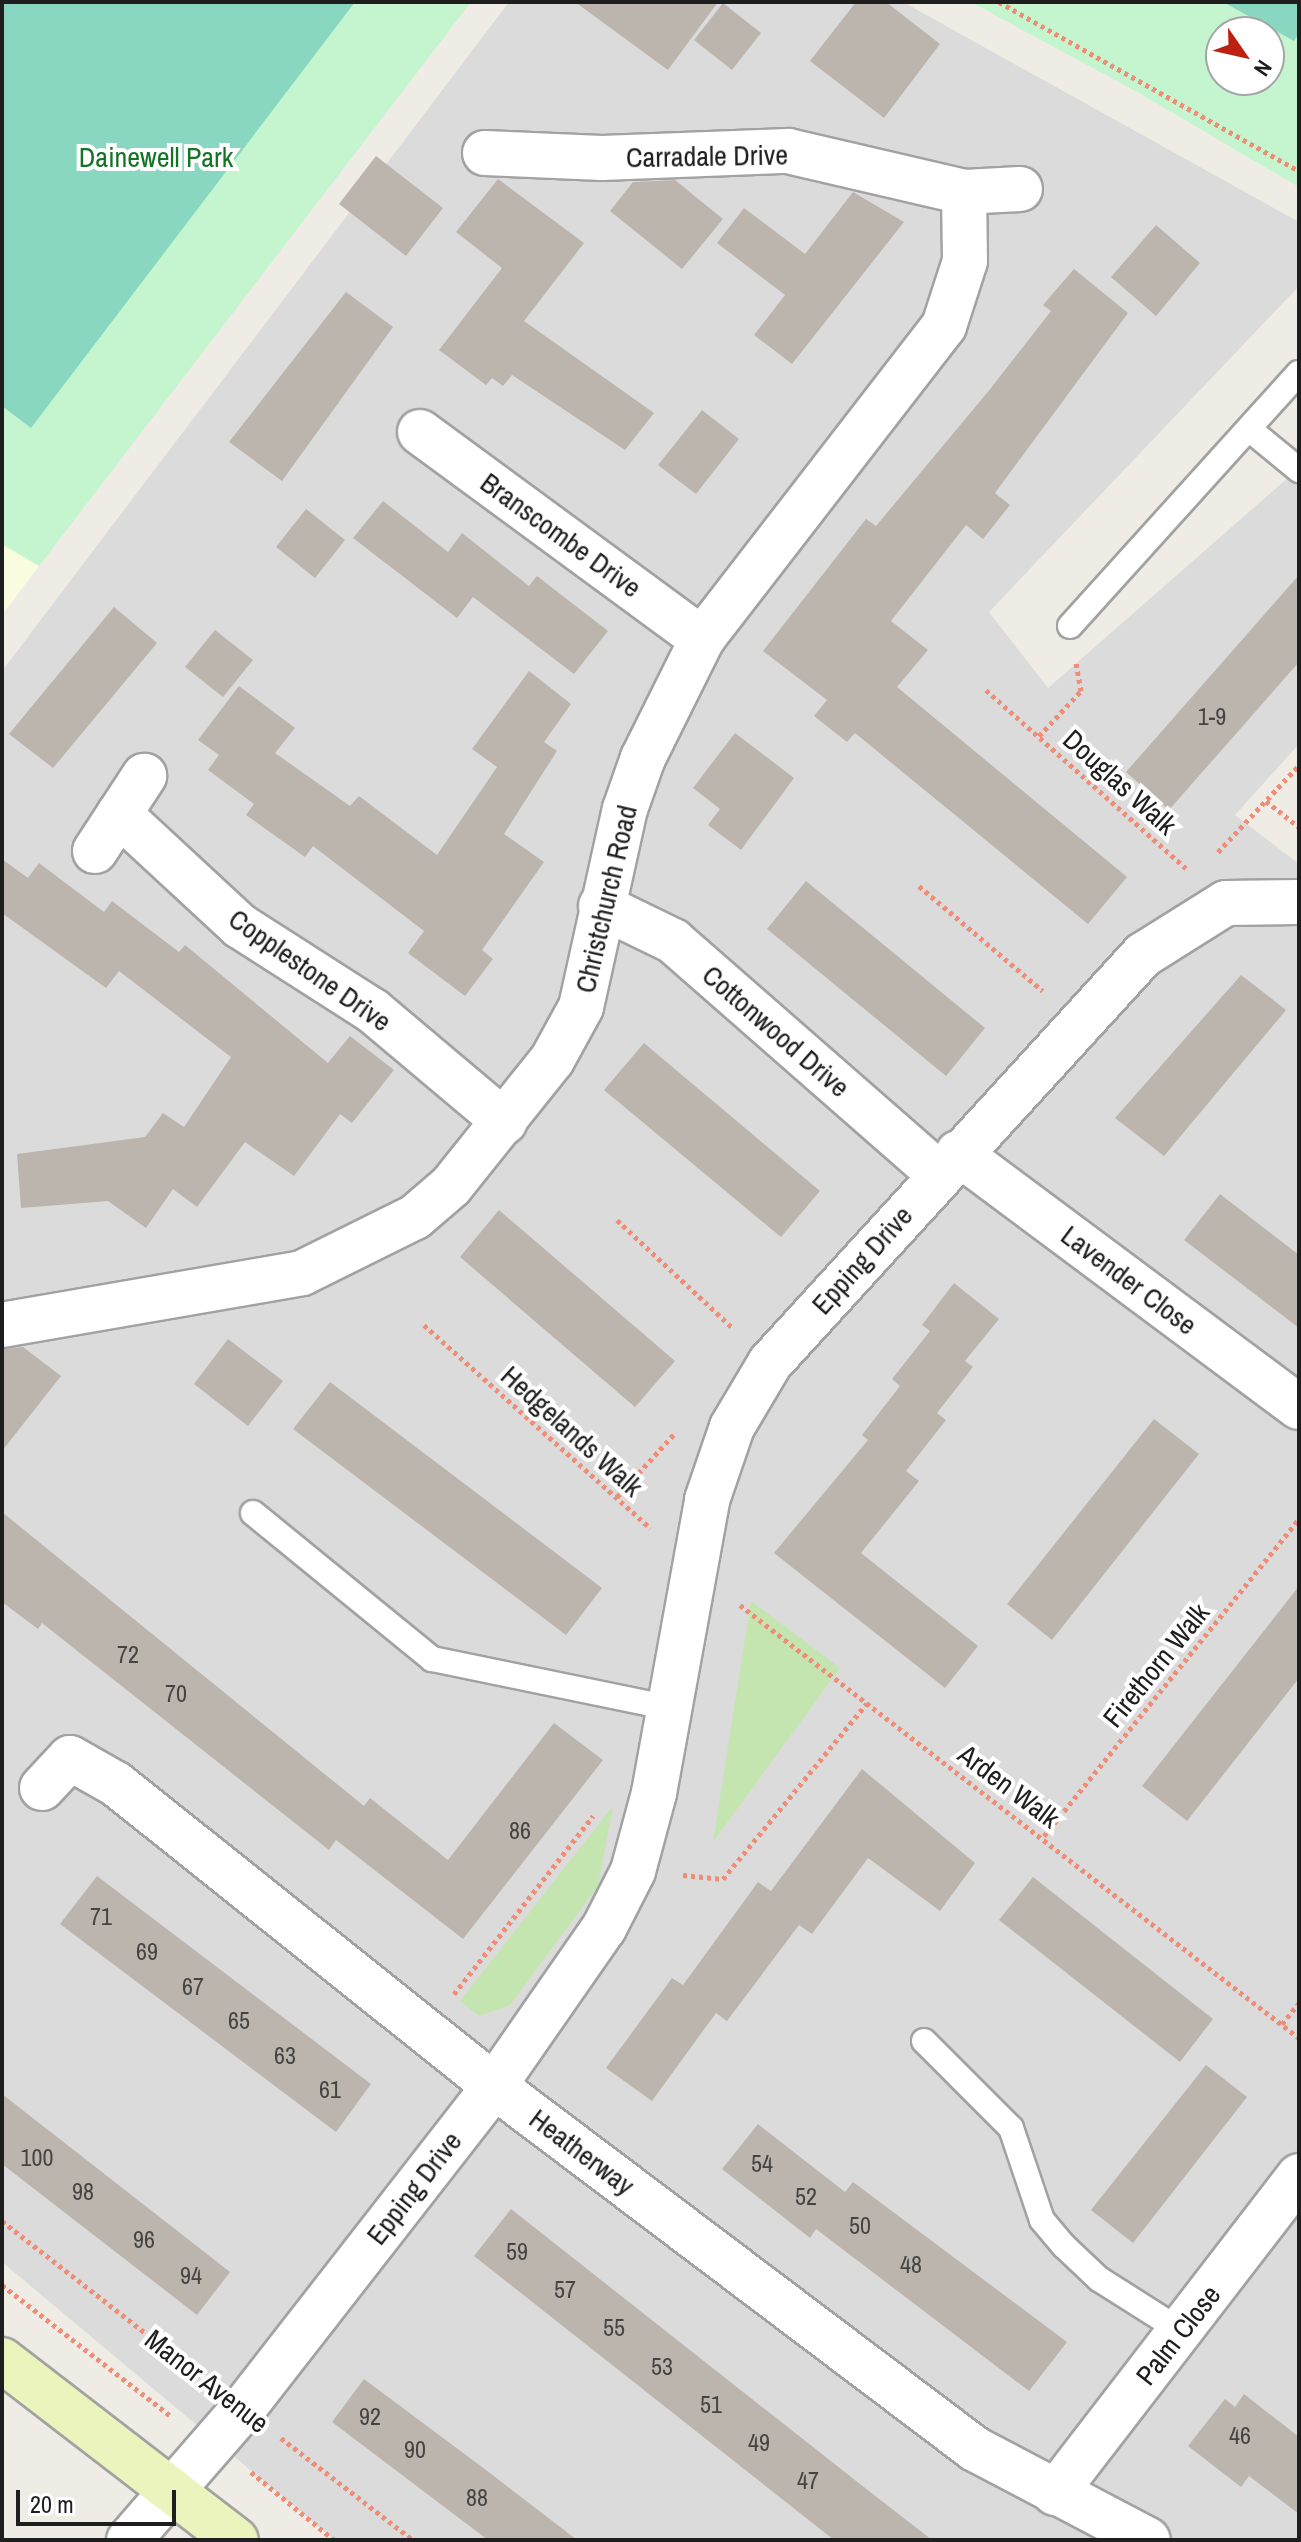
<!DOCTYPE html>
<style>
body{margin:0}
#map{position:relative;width:1301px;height:2542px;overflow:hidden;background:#eeece5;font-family:"Archivo Narrow",sans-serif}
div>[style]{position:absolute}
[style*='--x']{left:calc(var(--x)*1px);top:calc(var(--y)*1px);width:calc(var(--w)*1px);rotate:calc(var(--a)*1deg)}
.residential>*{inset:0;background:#dcdbdb}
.education>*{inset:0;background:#fafce0}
.grass>*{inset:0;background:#c4e5af}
.park>*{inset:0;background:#c5f5ce}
.pitch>*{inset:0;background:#89d7c0}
.building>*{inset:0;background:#bbb5ae}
.path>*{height:5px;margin-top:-2.5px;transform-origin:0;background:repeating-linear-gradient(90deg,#ef8d76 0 4px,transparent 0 8px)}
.roads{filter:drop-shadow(2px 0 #a2a2a2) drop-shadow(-2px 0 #a2a2a2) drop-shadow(0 2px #a2a2a2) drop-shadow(0 -2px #a2a2a2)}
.lane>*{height:24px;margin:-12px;padding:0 12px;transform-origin:12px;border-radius:12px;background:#fff}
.street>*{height:44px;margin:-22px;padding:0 22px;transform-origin:22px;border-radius:22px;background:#fff}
.secondary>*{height:44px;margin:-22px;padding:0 22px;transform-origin:22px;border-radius:22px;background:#ecf4bd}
span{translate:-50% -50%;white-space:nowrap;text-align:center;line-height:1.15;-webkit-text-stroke:8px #fff;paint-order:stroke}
.number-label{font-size:24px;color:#454442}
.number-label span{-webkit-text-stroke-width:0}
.street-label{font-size:28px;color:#1e1e1e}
.park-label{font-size:28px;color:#147425}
.frame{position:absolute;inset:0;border:4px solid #1e1e1e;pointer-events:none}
.north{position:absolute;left:1205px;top:16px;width:80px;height:80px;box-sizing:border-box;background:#fff;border:2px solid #a5a5a5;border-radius:50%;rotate:124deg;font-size:22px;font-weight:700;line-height:32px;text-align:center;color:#1e1e1e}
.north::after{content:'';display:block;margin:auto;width:28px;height:36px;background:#bd2010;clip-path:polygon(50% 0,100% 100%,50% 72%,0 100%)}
.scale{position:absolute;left:16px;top:2490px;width:160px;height:36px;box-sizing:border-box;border:4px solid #1e1e1e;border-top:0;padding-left:10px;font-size:24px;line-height:28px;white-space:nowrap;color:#1e1e1e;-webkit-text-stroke:6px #fff;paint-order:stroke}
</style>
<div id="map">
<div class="residential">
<div style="clip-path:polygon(509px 2px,903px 2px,1299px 222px,1299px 286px,989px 612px,1048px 688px,1299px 468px,1299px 744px,1235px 815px,1299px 864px,1299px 2540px,334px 2540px,2px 2262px,2px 671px)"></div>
</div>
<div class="education">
<div style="clip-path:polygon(2px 544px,39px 566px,2px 615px)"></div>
</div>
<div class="grass">
<div style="clip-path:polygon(751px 1601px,840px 1668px,713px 1842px)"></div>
<div style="clip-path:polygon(613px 1806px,598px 1886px,510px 2005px,479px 2016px,460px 2001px)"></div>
</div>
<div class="park">
<div style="clip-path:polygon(2px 2px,471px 2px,39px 566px,2px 544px)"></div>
<div style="clip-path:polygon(evenodd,971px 2px,1299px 2px,1299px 187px,1139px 93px,971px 2px,1221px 32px,1269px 32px,1269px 80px,1221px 80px,1221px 32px)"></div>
</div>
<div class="pitch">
<div style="clip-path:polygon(2px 2px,355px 2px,31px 428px,2px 406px)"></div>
<div style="clip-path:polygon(1223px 2px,1299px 2px,1299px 33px,1294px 41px)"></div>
</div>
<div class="building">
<div style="clip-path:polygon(575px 2px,718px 2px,668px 70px)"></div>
<div style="clip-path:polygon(856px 2px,886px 2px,940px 44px,884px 118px,810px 61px)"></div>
<div style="clip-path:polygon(723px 3px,761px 33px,732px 70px,694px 40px)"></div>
<div style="clip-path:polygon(376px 156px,443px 208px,406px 256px,339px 204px)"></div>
<div style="clip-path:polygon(498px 179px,584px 243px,524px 321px,654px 413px,625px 450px,512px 375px,503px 386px,492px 378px,486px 385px,439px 350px,502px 268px,456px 232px)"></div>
<div style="clip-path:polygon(675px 180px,723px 219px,682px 269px,610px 211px,633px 182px)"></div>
<div style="clip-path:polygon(853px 192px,904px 222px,792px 364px,754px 335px,785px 295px,717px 243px,744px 208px,805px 254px)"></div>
<div style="clip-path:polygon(1156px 225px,1200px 263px,1156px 316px,1111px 277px)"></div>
<div style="clip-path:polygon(1074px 269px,1128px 313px,995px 493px,1010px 505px,983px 539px,966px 525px,891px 621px,928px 650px,897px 687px,1127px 877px,1088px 924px,855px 733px,847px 742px,814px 716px,827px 700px,763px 651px,866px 519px,876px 526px,991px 388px,1051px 311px,1043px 305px)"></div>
<div style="clip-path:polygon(346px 292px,393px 327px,282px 481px,229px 442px)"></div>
<div style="clip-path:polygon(702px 410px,739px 439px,696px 494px,658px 465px)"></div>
<div style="clip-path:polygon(383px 501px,448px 552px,462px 533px,529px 586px,537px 576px,608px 631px,574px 674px,473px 597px,457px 618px,353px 538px)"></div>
<div style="clip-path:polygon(306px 509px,345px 540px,315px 578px,276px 547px)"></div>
<div style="clip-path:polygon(1299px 575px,1299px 662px,1169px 810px,1126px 772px)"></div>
<div style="clip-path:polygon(114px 607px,157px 643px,53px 768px,9px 734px)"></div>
<div style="clip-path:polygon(215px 630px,253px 660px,223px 697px,185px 667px)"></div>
<div style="clip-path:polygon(529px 671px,571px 704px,544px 742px,557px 751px,504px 834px,544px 862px,482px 950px,493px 959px,465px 996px,408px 953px,424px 931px,313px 846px,305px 857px,246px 815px,254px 804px,208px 770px,219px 755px,198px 740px,239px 686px,295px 728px,275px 753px,350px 806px,359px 796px,437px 855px,497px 767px,472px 749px)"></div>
<div style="clip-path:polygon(735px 733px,794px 778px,741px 850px,708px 825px,720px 809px,693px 788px)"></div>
<div style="clip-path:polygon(2px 859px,28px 878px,39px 863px,104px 912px,112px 901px,179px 952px,185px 945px,328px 1063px,350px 1036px,394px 1070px,352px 1123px,340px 1114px,294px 1176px,245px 1142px,197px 1207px,173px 1189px,146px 1228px,108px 1201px,21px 1208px,17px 1154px,145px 1137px,163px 1113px,184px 1127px,231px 1057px,119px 971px,106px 988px,2px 913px)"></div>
<div style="clip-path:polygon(806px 881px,985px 1028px,946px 1076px,767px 929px)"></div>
<div style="clip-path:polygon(1241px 975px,1286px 1010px,1164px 1156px,1115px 1118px)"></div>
<div style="clip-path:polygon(644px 1043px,820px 1191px,781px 1237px,604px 1090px)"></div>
<div style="clip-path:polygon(1220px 1194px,1299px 1255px,1299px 1328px,1184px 1240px)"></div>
<div style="clip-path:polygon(499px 1210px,675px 1361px,635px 1407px,460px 1257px)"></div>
<div style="clip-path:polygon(954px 1283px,999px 1319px,965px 1361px,973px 1367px,937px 1413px,946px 1420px,906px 1471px,919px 1481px,861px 1553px,978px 1646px,945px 1688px,774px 1553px,868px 1440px,862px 1435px,900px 1386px,892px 1379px,930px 1331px,922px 1325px)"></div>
<div style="clip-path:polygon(228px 1339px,283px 1381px,248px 1426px,194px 1384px)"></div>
<div style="clip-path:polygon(23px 1347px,61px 1376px,2px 1451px,2px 1349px)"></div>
<div style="clip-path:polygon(330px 1382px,602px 1588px,566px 1635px,293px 1429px)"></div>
<div style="clip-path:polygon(1154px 1419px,1199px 1454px,1052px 1640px,1007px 1604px)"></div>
<div style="clip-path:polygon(2px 1512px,364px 1806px,370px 1798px,448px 1860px,554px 1723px,603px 1760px,463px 1939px,336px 1840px,329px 1850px,42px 1623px,38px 1629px,2px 1602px)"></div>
<div style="clip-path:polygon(1299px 1586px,1299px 1678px,1187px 1821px,1142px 1786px)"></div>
<div style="clip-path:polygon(862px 1769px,975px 1863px,940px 1911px,868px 1858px,812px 1934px,799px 1925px,727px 2021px,716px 2013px,652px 2101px,606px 2068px,672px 1978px,683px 1985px,758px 1882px,771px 1891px)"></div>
<div style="clip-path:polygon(97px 1876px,371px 2084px,336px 2132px,60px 1924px)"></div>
<div style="clip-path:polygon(1033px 1877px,1213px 2019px,1180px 2062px,999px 1920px)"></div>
<div style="clip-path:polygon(1206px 2065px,1247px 2097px,1133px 2243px,1091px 2210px)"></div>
<div style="clip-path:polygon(2px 2094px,230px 2272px,197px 2315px,2px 2164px)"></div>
<div style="clip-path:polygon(758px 2124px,845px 2192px,853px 2182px,1067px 2342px,1029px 2391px,816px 2229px,810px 2238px,722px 2169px)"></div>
<div style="clip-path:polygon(511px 2209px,851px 2477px,932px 2540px,834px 2540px,474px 2256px)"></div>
<div style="clip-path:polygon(364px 2379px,486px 2470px,577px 2540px,488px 2540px,332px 2422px)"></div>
<div style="clip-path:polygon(1244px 2394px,1299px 2437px,1299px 2514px,1249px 2476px,1241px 2487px,1188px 2446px,1225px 2399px,1235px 2407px)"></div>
</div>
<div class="path">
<div style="--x:999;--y:2;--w:344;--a:29.4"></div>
<div style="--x:986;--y:690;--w:268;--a:41.7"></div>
<div style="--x:1039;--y:736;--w:62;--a:-47"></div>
<div style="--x:1081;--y:691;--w:28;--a:-100"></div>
<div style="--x:1266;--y:801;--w:42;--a:38.2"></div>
<div style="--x:1218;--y:852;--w:119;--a:-47"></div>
<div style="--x:919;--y:886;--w:162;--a:40.3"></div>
<div style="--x:617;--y:1220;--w:158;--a:43"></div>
<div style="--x:424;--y:1325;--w:304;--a:41.9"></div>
<div style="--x:617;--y:1497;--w:86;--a:-47.8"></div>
<div style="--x:740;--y:1605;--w:707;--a:37.76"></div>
<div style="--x:1044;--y:1836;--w:407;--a:-51.2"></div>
<div style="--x:683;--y:1875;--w:40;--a:5.7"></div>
<div style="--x:723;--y:1879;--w:227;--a:-50.7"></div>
<div style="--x:454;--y:1994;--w:226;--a:-52"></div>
<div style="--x:1282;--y:2024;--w:27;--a:-51"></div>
<div style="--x:2;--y:2221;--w:255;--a:38"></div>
<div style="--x:2;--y:2285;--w:214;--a:37.8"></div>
<div style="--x:281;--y:2438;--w:167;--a:37.7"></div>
<div style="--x:251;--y:2472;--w:107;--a:39.3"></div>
</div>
<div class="roads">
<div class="lane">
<div style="--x:1249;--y:429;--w:65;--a:39.4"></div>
<div style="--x:1070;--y:626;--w:341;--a:-47.9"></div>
<div style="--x:253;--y:1513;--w:231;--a:39.2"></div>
<div style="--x:432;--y:1659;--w:244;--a:11.6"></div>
<div style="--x:924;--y:2041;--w:123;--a:45"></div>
<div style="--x:1011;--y:2128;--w:97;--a:71.4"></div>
<div style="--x:1042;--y:2220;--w:34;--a:50"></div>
<div style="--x:1064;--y:2246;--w:48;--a:43.3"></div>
<div style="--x:1099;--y:2279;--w:97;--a:32.4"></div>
</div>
<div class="street">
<div style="--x:485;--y:153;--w:117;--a:2.4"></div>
<div style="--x:602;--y:158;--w:186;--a:-2.2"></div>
<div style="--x:788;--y:151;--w:181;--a:13.1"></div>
<div style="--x:964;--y:192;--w:56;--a:-3.1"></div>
<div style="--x:420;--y:432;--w:350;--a:36.3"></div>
<div style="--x:119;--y:814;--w:165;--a:42.8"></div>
<div style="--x:240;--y:926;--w:158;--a:32.6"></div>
<div style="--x:373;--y:1011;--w:172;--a:40.1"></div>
<div style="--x:95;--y:851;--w:90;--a:-56.8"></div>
<div style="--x:601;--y:906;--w:80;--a:25.9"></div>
<div style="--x:673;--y:941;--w:354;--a:41.2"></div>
<div style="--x:958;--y:1153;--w:425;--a:36.7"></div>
<div style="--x:2;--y:1325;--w:304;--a:-9.8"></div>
<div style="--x:302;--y:1273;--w:126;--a:-26.4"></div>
<div style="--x:415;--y:1217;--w:48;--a:-40.7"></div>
<div style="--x:451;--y:1186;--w:161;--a:-51.3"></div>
<div style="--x:552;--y:1060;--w:60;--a:-61.3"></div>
<div style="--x:581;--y:1007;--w:203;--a:-77.5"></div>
<div style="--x:625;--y:809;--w:54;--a:-70.6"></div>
<div style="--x:643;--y:758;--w:133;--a:-63.6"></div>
<div style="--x:702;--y:639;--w:396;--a:-52.3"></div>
<div style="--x:944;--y:326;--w:68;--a:-72.1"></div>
<div style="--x:965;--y:261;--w:69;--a:-90.8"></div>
<div style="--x:42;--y:1788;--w:41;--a:-47"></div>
<div style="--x:70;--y:1758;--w:53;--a:29.5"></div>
<div style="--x:116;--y:1784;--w:484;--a:38.6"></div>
<div style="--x:494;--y:2086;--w:603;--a:37.04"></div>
<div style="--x:975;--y:2449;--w:195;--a:27.7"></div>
<div style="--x:1055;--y:2493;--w:400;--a:-52.4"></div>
<div style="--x:129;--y:2540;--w:174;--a:-49"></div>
<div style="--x:243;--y:2409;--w:409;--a:-52.1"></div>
<div style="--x:494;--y:2086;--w:193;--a:-55.2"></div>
<div style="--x:604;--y:1928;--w:64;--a:-63"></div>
<div style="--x:633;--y:1871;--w:81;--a:-74.9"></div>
<div style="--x:654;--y:1793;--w:298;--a:-79.7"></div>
<div style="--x:707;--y:1500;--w:77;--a:-71.1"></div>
<div style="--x:732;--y:1427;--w:74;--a:-59.3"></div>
<div style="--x:770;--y:1363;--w:553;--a:-47.57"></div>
<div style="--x:1143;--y:955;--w:98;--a:-32.1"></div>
<div style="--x:1226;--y:903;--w:73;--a:-0.8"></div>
</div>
<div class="secondary">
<div style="--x:2;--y:2360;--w:295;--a:37.6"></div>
</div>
</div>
<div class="number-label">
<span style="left:1212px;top:717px">1-9</span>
<span style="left:128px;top:1655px">72</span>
<span style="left:176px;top:1694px">70</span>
<span style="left:520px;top:1831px">86</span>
<span style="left:101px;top:1917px">71</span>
<span style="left:147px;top:1952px">69</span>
<span style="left:193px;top:1987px">67</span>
<span style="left:239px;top:2021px">65</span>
<span style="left:285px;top:2056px">63</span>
<span style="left:330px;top:2090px">61</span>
<span style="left:37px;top:2158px">100</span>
<span style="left:762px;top:2164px">54</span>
<span style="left:83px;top:2192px">98</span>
<span style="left:806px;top:2197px">52</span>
<span style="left:860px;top:2226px">50</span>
<span style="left:144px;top:2240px">96</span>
<span style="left:517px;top:2252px">59</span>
<span style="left:911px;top:2265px">48</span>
<span style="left:191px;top:2276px">94</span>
<span style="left:565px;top:2290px">57</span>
<span style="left:614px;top:2328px">55</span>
<span style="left:662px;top:2367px">53</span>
<span style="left:711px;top:2405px">51</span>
<span style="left:370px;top:2417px">92</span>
<span style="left:1240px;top:2436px">46</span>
<span style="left:759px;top:2443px">49</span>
<span style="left:415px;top:2450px">90</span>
<span style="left:808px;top:2481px">47</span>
<span style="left:477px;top:2498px">88</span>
</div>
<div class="street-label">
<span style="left:707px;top:156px;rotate:-1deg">Carradale Drive</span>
<span style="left:561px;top:535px;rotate:36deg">Branscombe Drive</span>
<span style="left:1120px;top:782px;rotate:42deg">Douglas Walk</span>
<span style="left:606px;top:899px;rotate:-77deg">Christchurch Road</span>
<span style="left:310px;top:970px;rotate:35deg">Copplestone Drive</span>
<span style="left:776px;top:1031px;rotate:41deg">Cottonwood Drive</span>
<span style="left:862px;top:1260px;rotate:-48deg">Epping Drive</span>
<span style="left:1129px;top:1280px;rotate:37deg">Lavender Close</span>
<span style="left:572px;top:1431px;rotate:42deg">Hedgelands Walk</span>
<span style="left:1156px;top:1665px;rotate:-51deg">Firethorn Walk</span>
<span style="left:1009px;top:1786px;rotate:37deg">Arden Walk</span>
<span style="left:582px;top:2152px;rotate:37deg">Heatherway</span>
<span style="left:414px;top:2188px;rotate:-52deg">Epping Drive</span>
<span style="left:1178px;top:2335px;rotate:-52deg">Palm Close</span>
<span style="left:207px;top:2381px;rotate:38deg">Manor Avenue</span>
</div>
<div class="park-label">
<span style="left:156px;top:157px">Dainewell Park</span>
</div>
<div class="frame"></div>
<div class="north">N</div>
<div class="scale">20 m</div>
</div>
